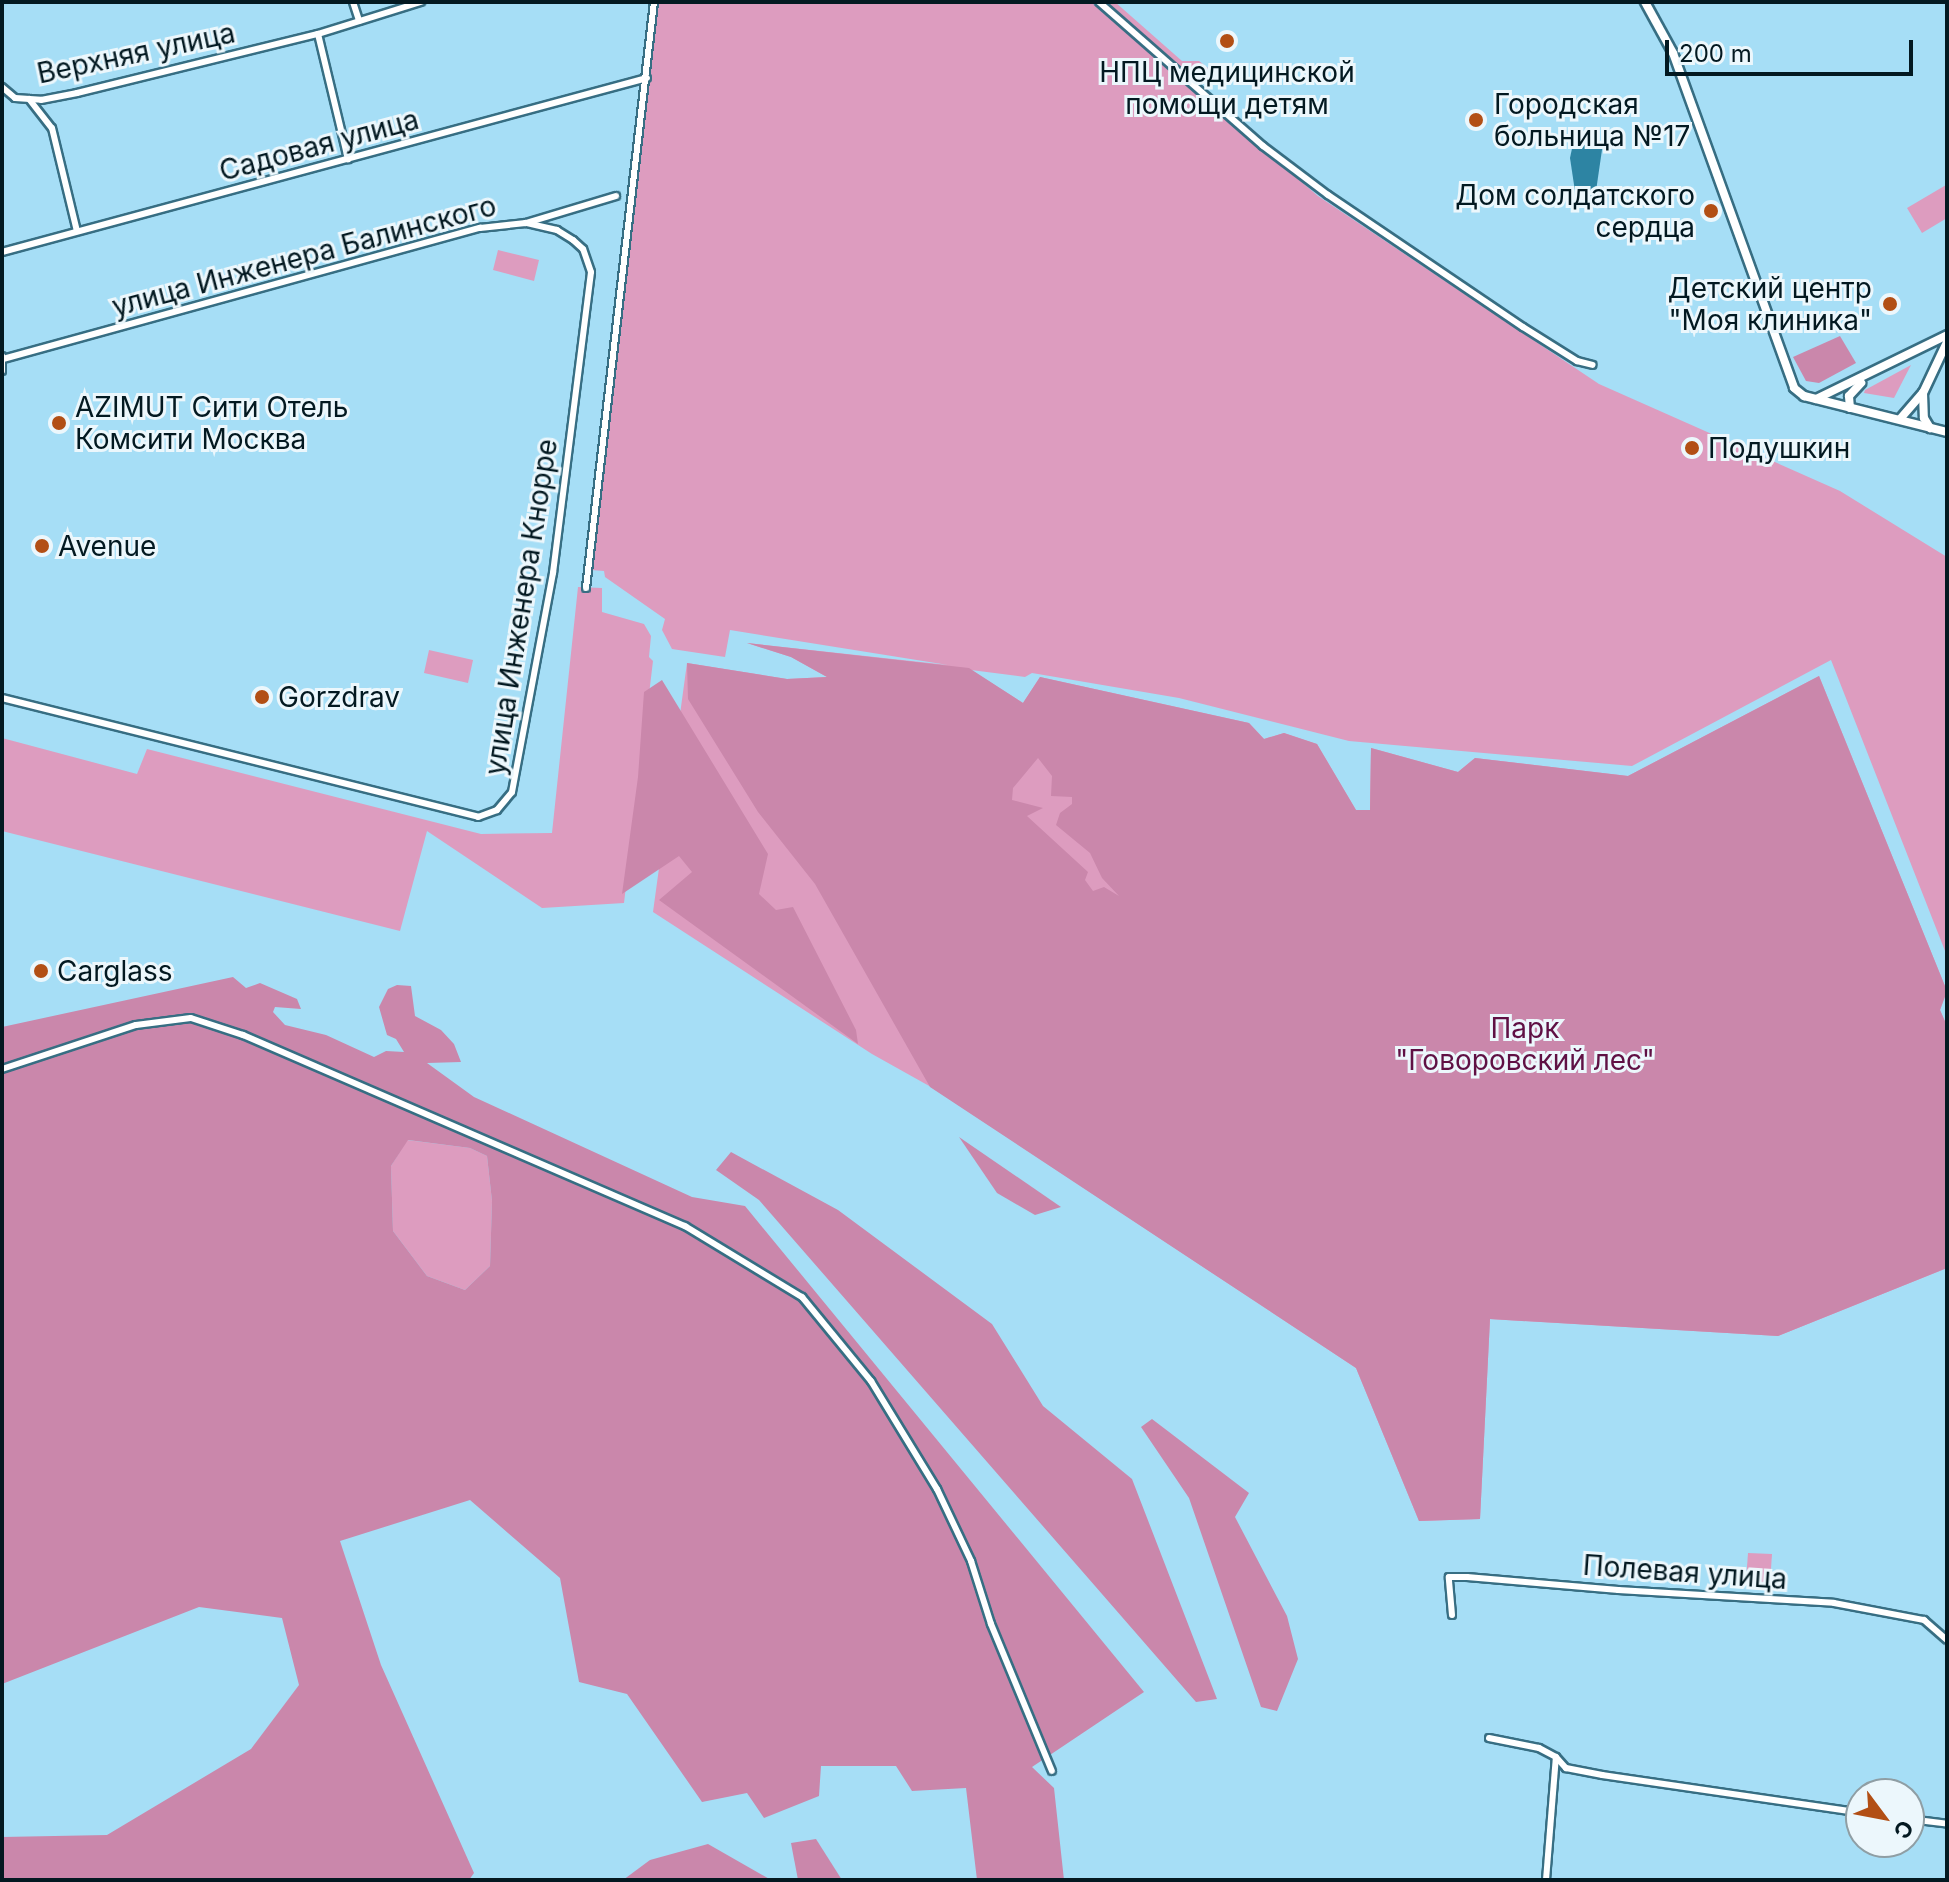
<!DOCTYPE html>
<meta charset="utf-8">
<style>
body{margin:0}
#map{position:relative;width:1949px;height:1882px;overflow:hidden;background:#a6def6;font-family:Inter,sans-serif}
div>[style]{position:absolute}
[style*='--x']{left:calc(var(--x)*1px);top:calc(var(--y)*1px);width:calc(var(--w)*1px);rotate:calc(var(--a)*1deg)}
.green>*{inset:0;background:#dd9cbf}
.forest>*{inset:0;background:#ca87ab}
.water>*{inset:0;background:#2d84a3}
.roads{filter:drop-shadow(2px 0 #376e83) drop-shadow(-2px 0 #376e83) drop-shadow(0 2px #376e83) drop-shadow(0 -2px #376e83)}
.minor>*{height:6px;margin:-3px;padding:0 3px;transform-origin:3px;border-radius:3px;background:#fff}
.tertiary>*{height:8px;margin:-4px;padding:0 4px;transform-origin:4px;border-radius:4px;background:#fff}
.dots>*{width:22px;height:22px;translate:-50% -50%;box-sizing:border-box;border:4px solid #ecf7fc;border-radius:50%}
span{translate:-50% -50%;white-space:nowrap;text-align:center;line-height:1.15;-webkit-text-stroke:6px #ecf7fc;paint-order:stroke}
.street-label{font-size:28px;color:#031921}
.poi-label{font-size:28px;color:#031921}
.left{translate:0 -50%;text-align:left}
.right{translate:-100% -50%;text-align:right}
.park-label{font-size:28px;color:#5f1044}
.frame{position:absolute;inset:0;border:4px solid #031921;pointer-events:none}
.north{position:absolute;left:1845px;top:1778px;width:80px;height:80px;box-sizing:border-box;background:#ecf7fc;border:2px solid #8f9ea4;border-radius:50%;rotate:122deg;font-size:22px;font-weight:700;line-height:32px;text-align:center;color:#031921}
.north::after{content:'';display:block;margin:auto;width:28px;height:36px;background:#b24f15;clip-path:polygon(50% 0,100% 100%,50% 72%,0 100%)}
.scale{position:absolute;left:1665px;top:40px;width:248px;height:36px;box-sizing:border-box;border:4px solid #031921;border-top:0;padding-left:10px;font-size:24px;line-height:28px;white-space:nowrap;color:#031921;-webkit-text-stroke:6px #ecf7fc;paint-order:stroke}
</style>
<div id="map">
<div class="green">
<div style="clip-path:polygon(659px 2px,1091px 2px,1318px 196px,1599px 384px,1840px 491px,1947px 557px,1947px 956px,1831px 660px,1632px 766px,1349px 741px,1179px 698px,1032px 673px,1025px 677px,971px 670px,1023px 703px,1040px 677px,1249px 723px,1264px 739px,1284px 733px,1317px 744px,1356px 810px,1370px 810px,1371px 748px,1458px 772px,1475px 758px,1628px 776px,1819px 676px,1947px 991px,1940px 1010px,1947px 1026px,1947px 1268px,1778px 1336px,1490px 1319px,1480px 1519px,1419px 1521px,1356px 1368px,931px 1087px,872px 1054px,653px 912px,687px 663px,787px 679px,827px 677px,791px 657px,747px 643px,948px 665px,730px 630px,725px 657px,672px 649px,662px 630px,665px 619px,605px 577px,604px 571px,591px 570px)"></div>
<div style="clip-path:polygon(1106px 2px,1115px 2px,1182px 61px,1199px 61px,1208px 68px,1201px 84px)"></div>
<div style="clip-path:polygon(1946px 185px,1947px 218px,1922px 233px,1907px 208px)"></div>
<div style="clip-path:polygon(498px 250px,539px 260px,534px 281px,493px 270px)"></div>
<div style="clip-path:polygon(1911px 365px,1894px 398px,1864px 393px,1865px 390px)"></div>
<div style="clip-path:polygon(578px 587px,602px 588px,602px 612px,644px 624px,651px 636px,649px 657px,653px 661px,624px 903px,542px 908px,427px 831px,400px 931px,2px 831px,2px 738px,137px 774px,147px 749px,481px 834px,552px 833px)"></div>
<div style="clip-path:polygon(429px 650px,473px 660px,468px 683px,424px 673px)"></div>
<div style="clip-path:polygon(407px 1140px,470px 1148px,487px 1156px,492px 1201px,490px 1266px,465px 1290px,427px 1276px,393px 1231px,391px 1166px)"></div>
<div style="clip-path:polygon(1748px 1553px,1772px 1554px,1770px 1583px,1746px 1581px)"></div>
</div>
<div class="forest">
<div style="clip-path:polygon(1840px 336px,1856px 363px,1819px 383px,1806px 381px,1793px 357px)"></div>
<div style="clip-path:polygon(evenodd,747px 643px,969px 668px,1023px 703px,1040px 677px,1249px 723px,1264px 739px,1284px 733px,1317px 744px,1356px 810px,1370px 810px,1371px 748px,1458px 772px,1475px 758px,1628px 776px,1819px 676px,1947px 991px,1940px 1010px,1947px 1026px,1947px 1268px,1778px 1336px,1490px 1319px,1480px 1519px,1419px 1521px,1356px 1368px,930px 1087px,815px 884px,758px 812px,688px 699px,687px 663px,787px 679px,827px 677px,791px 657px,747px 643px,1038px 758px,1052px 776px,1051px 796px,1072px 797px,1072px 804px,1060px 813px,1056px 825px,1090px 853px,1102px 878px,1119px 896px,1104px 887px,1093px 891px,1085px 880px,1088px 872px,1027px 816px,1043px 808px,1012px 800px,1013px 788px,1038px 758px)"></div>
<div style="clip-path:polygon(662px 680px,768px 854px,759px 894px,776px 910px,793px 907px,856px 1030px,858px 1044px,659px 900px,692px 872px,679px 856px,622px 894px,638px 777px,644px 692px)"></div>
<div style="clip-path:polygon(evenodd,233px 977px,246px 988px,260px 983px,297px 999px,301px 1009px,275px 1007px,273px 1012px,285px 1025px,326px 1035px,374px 1057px,386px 1051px,404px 1052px,396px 1039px,387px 1035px,379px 1007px,388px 989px,397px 985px,411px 986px,415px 1016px,441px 1030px,454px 1044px,461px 1062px,427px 1063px,474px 1097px,692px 1197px,745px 1206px,1144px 1692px,1032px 1767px,1054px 1788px,1064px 1880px,977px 1880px,966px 1788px,912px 1791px,896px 1766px,821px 1766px,819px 1796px,764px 1818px,747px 1793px,702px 1802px,627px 1694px,579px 1682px,560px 1578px,470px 1500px,340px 1541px,381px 1665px,474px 1873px,469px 1880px,2px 1880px,2px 1837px,107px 1835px,251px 1749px,299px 1685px,282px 1618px,199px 1607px,2px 1684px,2px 1027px,233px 977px,408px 1140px,470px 1148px,487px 1156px,492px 1201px,490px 1266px,465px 1290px,427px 1276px,393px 1231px,391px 1166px,408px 1140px)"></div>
<div style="clip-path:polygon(959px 1137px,1061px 1207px,1035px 1215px,997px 1193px)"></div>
<div style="clip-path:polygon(731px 1152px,838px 1210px,992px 1324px,1043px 1406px,1132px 1479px,1217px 1699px,1196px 1702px,759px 1200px,716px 1170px)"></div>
<div style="clip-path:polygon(1152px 1419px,1249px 1493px,1235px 1517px,1287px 1616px,1298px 1659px,1277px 1711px,1261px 1707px,1189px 1498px,1141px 1427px)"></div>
<div style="clip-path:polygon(816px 1839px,842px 1880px,798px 1880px,791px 1843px)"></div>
<div style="clip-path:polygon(708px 1844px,771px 1880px,623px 1880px,650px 1860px)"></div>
</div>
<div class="water">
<div style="clip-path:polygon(1585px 132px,1603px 143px,1596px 191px,1588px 204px,1576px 198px,1570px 158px,1574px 139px)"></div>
</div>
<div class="roads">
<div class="minor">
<div style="--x:353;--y:2;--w:20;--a:72"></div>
<div style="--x:1099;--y:2;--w:218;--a:41.3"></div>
<div style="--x:1263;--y:146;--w:81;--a:37"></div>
<div style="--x:1328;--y:195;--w:235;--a:34.1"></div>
<div style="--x:1523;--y:327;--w:64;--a:32.2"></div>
<div style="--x:1577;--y:361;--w:16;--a:14"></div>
<div style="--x:318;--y:34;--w:129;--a:76.5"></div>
<div style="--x:2;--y:87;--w:17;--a:40"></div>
<div style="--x:15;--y:98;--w:26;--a:4"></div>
<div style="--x:41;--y:100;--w:37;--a:-11"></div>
<div style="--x:77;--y:93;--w:248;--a:-13.8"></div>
<div style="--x:318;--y:34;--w:108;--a:-17.3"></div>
<div style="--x:29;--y:99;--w:37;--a:52"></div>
<div style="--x:52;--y:128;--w:106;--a:76.4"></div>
<div style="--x:2;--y:252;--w:668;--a:-15.1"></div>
<div style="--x:2;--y:356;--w:15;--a:90"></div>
<div style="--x:3;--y:359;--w:495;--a:-15.4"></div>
<div style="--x:480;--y:228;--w:46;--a:-6.2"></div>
<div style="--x:526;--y:223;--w:94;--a:-16.7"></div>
<div style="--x:586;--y:588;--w:590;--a:-83.38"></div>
<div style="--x:2;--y:698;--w:491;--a:14"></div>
<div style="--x:478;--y:817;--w:20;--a:-20"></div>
<div style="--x:497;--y:810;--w:23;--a:-50"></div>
<div style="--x:512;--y:792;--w:223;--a:-79.4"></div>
<div style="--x:553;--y:573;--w:303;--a:-82.8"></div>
<div style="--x:591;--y:272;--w:24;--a:-109"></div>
<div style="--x:583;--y:249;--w:13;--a:-138"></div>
<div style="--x:573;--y:240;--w:19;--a:-148"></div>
<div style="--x:557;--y:230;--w:32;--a:-167"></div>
<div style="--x:2;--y:1069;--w:141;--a:-18.2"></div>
<div style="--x:136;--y:1025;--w:55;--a:-7.3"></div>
<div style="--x:191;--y:1018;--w:55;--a:18.1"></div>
<div style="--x:243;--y:1035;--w:482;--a:23.4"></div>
<div style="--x:685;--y:1226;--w:137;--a:31.3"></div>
<div style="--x:802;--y:1297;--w:109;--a:50.6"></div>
<div style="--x:871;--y:1381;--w:127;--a:58.6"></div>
<div style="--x:937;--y:1489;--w:80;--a:64.7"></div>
<div style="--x:971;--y:1561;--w:66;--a:72.4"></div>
<div style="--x:991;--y:1624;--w:159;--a:67.5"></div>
<div style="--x:1452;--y:1615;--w:38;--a:-95"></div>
<div style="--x:1449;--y:1577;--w:18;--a:0"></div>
<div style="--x:1467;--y:1577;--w:152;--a:4.9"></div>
<div style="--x:1618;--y:1590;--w:216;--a:3.4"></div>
<div style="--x:1834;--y:1603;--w:92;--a:10.7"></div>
<div style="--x:1924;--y:1620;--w:30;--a:41"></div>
<div style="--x:1489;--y:1738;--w:51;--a:11.3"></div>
<div style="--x:1539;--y:1748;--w:19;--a:28"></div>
<div style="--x:1556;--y:1757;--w:15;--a:48"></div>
<div style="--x:1566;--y:1768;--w:37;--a:11"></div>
<div style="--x:1602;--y:1775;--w:262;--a:8.3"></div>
<div style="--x:1909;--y:1819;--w:38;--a:7"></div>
<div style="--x:1546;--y:1880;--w:123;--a:-85.4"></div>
</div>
<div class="tertiary">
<div style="--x:1645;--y:2;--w:58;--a:61.2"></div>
<div style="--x:1673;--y:53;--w:356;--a:70.1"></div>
<div style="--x:1794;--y:388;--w:13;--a:39"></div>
<div style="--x:1804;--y:396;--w:147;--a:14.1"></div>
<div style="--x:1923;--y:393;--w:25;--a:88"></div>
<div style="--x:1924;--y:418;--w:12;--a:59"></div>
<div style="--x:1816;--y:399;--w:146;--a:-26"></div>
<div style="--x:1850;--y:408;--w:12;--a:-95"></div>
<div style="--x:1849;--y:396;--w:18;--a:-47"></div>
<div style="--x:1900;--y:419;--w:35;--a:-49"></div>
<div style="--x:1923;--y:393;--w:56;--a:-64.8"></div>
</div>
</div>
<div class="dots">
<div style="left:1227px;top:41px;background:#b24f15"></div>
<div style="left:1476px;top:120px;background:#b24f15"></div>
<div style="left:1711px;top:211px;background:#b24f15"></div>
<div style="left:1890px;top:304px;background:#b24f15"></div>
<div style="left:59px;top:423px;background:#b24f15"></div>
<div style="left:1692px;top:448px;background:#b24f15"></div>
<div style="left:42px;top:546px;background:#b24f15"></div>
<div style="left:262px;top:697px;background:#b24f15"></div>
<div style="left:41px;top:971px;background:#b24f15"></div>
</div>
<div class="street-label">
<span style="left:136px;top:53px;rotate:-12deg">Верхняя улица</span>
<span style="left:319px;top:145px;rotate:-15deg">Садовая улица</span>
<span style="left:304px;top:256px;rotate:-15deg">улица Инженера Балинского</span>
<span style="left:521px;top:607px;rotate:-81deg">улица Инженера Кнорре</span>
<span style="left:1685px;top:1572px;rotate:4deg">Полевая улица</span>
</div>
<div class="poi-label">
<span style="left:1227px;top:88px">НПЦ медицинской<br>помощи детям</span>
<span class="left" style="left:1494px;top:120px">Городская<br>больница №17</span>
<span class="right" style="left:1695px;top:211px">Дом солдатского<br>сердца</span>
<span class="right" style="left:1872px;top:304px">Детский центр<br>"Моя клиника"</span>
<span class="left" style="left:75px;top:423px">AZIMUT Сити Отель<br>Комсити Москва</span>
<span class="left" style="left:1708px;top:448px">Подушкин</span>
<span class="left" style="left:58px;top:546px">Avenue</span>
<span class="left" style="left:278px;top:697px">Gorzdrav</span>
<span class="left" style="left:57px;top:971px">Carglass</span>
</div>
<div class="park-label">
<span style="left:1525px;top:1044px">Парк<br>"Говоровский лес"</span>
</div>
<div class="frame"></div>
<div class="north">С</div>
<div class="scale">200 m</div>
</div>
